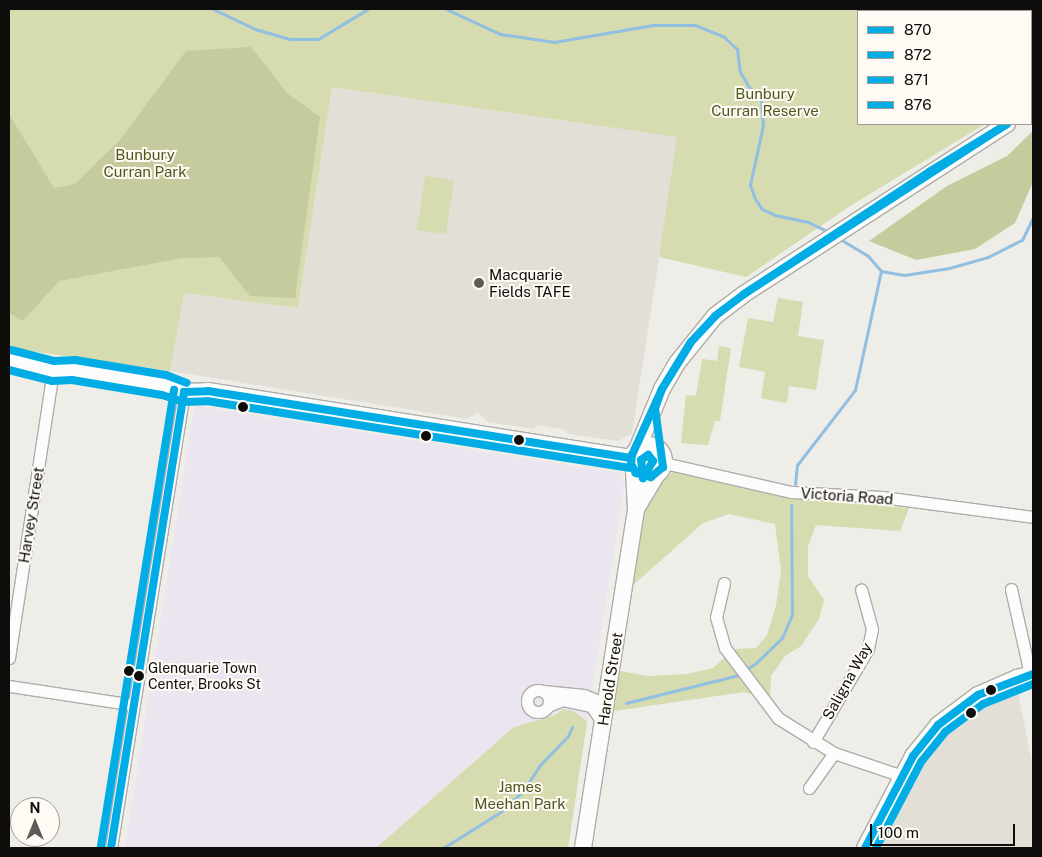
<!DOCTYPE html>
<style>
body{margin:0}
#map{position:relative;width:1042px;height:857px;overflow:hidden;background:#eeede8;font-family:"Public Sans",sans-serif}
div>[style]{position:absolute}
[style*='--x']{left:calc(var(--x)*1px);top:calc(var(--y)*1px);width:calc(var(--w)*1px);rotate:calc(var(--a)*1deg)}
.commercial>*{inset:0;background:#ebe5ef}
.built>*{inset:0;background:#e2e0d6}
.green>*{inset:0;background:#d6dbb0}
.forest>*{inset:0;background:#c6cb9d}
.stream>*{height:3px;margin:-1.5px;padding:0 1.5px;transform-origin:1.5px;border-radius:1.5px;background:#91bfe2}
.roads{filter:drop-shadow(1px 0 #aeada9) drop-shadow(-1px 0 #aeada9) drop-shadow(0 1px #aeada9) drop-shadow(0 -1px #aeada9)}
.street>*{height:11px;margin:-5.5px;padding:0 5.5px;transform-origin:5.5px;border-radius:5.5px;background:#fcfcfc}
.street>.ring{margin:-5.5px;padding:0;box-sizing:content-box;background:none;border:11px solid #fcfcfc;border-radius:50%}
.secondary>*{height:16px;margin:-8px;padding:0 8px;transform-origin:8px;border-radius:8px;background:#fcfcfc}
.secondary>.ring{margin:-8px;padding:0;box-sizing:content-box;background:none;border:16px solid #fcfcfc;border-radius:50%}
.bus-1>*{height:8px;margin:-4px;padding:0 4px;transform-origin:4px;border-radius:4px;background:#01ade4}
.bus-2>*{height:8px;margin:-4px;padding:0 4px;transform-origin:4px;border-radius:4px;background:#01ade4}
.bus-3>*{height:8px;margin:-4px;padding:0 4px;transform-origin:4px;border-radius:4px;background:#01ade4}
.bus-4>*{height:8px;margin:-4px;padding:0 4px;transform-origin:4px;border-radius:4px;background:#01ade4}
.dots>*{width:14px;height:14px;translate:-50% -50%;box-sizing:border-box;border:2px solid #fdfbf4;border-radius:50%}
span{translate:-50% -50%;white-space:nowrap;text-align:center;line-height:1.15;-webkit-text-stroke:4px #fdfbf4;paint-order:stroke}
.bus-label{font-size:14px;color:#0e0d0b}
.left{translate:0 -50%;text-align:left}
.park-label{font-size:15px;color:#51561c}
.poi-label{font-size:15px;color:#0e0d0b}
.street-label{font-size:15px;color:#0e0d0b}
.frame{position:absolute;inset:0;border:10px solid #0e0d0b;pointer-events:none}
.legend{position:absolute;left:857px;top:10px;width:175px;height:115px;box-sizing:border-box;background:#fdfbf4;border:1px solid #9d9c97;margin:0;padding:6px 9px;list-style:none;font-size:15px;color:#0e0d0b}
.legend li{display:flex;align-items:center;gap:10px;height:25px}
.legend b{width:25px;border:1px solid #9d9c97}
.north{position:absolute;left:10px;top:797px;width:50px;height:50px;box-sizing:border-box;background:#fdfbf4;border:1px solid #9d9c97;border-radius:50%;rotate:0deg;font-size:14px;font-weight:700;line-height:20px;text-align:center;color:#0e0d0b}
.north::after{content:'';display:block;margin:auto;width:18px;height:22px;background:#5c5b58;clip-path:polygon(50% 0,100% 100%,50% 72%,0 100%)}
.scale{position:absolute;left:870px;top:824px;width:145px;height:22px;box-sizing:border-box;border:2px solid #0e0d0b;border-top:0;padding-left:6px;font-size:15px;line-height:18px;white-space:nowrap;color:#0e0d0b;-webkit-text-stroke:4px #fdfbf4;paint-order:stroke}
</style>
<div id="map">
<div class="commercial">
<div style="clip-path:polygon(197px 406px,619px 473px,624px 486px,587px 722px,564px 709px,553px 716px,514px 727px,376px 848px,125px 848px,194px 409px)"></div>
</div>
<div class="built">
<div style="clip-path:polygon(332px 87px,678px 137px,632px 433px,619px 441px,568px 434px,566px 430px,538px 425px,533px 429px,488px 422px,478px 413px,467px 419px,170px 371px,183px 293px,298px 308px)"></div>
<div style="clip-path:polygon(1018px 693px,1033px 768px,1033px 848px,881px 848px,923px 765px,949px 734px,976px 712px)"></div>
</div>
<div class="green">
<div style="clip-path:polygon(9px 9px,866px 9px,872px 11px,858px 11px,858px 124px,985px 124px,850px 206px,746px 277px,659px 257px,677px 137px,332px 87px,298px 308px,184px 293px,170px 371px,9px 348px)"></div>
<div style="clip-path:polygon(1003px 9px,1033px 9px,1031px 91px,1031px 11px,996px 11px)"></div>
<div style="clip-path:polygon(425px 176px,454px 180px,446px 234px,417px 230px)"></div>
<div style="clip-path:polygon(778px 298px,803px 302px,798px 336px,824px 340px,816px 390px,789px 386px,787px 403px,761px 398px,765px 372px,739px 367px,748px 318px,773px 322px)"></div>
<div style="clip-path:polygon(719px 346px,731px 348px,720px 421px,715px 421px,708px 445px,681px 443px,686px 395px,696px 396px,702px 359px,717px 361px)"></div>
<div style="clip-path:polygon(674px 471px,781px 497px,909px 508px,900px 531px,816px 525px,808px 546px,808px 576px,824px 600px,819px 619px,801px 646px,785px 656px,771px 676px,770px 699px,744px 692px,614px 711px,620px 671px,648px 676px,687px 674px,713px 668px,734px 649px,756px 648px,767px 635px,776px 606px,781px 570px,775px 524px,729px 514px,703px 523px,632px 586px,643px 500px)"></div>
<div style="clip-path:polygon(564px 709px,575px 712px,587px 722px,568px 848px,376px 848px,514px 727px,553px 716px)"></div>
</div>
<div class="forest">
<div style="clip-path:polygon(251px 47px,288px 94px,320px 117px,295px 298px,250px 296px,219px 257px,182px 258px,59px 281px,23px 321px,9px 313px,9px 114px,54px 188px,75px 184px,119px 141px,186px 51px)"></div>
<div style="clip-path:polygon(1033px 131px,1033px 182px,1015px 223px,975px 249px,916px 260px,869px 241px,947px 186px,1007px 156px)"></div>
</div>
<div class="stream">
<div style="--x:213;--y:9;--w:47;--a:25.5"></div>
<div style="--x:255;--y:29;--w:37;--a:16"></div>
<div style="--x:291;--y:39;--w:27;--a:0"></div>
<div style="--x:318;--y:39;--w:58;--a:-31"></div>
<div style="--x:446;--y:9;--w:60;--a:24.8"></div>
<div style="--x:500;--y:34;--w:55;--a:8.4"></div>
<div style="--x:554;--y:42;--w:99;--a:-9.8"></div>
<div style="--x:652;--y:25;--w:43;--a:0"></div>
<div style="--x:695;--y:25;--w:31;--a:22"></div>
<div style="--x:724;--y:37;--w:18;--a:43"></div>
<div style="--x:737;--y:49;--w:23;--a:83"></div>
<div style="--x:740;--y:72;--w:17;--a:59"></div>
<div style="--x:749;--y:87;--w:17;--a:45"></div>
<div style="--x:761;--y:99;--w:26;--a:86"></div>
<div style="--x:763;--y:125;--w:61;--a:102.2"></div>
<div style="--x:750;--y:185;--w:15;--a:70"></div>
<div style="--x:755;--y:199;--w:12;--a:55"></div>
<div style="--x:762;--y:209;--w:14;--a:25"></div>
<div style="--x:775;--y:215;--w:34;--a:12"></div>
<div style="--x:808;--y:222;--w:25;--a:26"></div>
<div style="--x:840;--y:239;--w:33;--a:31"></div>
<div style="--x:868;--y:256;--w:20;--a:49"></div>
<div style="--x:881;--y:271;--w:23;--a:10"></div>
<div style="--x:904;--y:275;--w:46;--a:-8.8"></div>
<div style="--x:949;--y:268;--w:41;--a:-15.8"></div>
<div style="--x:988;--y:257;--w:38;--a:-27"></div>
<div style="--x:1022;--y:240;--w:25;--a:-64"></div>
<div style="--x:795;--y:484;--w:19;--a:-84"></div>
<div style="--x:797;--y:465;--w:95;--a:-52.3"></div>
<div style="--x:855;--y:390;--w:122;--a:-77.7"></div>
<div style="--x:626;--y:703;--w:115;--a:-14"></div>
<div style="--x:738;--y:675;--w:23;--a:-34"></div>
<div style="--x:757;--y:662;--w:35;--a:-44"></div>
<div style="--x:782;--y:638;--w:26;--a:-67"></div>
<div style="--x:792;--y:614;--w:109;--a:-90.5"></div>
<div style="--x:443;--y:848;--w:66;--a:-32"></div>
<div style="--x:499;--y:813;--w:31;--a:-42"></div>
<div style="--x:522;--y:792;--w:32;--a:-56"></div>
<div style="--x:540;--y:765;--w:40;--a:-46"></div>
<div style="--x:568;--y:736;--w:10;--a:-66"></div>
</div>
<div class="roads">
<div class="street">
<div style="--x:664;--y:463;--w:131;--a:12.8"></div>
<div style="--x:792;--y:492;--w:90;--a:3.2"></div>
<div style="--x:882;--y:497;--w:152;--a:7.5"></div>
<div style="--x:724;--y:583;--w:35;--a:103"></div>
<div style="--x:716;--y:617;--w:32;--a:74"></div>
<div style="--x:725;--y:648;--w:88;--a:52.9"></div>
<div style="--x:778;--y:718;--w:66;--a:32"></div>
<div style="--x:834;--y:753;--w:72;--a:18.7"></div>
<div style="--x:1011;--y:589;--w:87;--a:77.4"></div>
<div style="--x:9;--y:658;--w:290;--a:-81.3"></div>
<div style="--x:9;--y:686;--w:126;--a:8.6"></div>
<div class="ring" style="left:527px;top:690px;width:11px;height:11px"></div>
<div style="--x:543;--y:691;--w:41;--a:5.6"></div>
<div style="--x:584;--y:695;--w:24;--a:22"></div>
<div style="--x:548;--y:706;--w:16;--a:-22"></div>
<div style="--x:563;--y:700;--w:29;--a:12"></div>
<div style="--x:591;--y:706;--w:21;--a:55"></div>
<div style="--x:813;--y:742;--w:108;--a:-59.4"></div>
<div style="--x:868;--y:649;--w:20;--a:-79"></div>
<div style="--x:872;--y:629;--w:41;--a:-105.4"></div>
<div style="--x:809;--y:788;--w:43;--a:-54.5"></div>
<div style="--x:111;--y:848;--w:462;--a:-80.9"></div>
</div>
<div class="secondary">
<div style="--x:1031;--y:107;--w:3;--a:-45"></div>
<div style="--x:9;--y:360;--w:45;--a:14"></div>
<div style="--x:53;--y:371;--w:20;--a:-3"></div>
<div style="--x:73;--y:370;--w:92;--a:9.4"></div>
<div style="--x:164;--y:385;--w:21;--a:19"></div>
<div style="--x:184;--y:392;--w:24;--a:-2"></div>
<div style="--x:208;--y:391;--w:428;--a:9"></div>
<div class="ring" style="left:632px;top:445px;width:16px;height:16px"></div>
<div style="--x:638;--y:447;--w:63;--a:-67.5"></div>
<div style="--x:662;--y:389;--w:30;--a:-60"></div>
<div style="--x:677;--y:363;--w:60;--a:-51"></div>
<div style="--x:715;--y:316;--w:36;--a:-37"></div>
<div style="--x:744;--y:294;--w:313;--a:-32.9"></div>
<div style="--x:636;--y:509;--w:41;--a:-59"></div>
<div style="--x:583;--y:848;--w:343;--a:-81.1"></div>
<div style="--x:636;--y:509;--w:39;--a:-93"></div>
<div style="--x:865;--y:848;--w:104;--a:-62.4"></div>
<div style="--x:913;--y:756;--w:40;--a:-51"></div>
<div style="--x:938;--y:725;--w:50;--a:-36.9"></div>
<div style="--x:978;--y:695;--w:43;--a:-23.6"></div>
<div style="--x:1017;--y:678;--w:16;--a:-14"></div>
</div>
</div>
<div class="bus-1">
<div style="--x:1007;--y:124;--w:313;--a:147.1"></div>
<div style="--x:744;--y:294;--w:222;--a:-33.4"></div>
<div style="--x:929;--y:172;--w:92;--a:-31.6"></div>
<div style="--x:691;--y:342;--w:35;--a:-47"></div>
<div style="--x:715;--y:316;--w:36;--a:-37"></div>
<div style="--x:662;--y:389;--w:20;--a:110"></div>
<div style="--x:655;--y:408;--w:60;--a:82.3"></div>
<div style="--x:663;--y:467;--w:16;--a:140"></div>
<div style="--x:651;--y:477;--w:16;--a:-165"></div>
<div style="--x:636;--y:473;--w:10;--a:-119"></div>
<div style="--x:631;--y:464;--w:9;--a:-84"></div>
<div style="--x:632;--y:455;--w:72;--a:-65.6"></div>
<div style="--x:662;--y:389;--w:55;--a:-58.3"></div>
<div style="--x:662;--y:389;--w:55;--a:-58.3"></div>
<div style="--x:184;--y:392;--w:24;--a:-2"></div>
<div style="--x:208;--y:391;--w:428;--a:9"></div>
<div style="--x:111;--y:848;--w:462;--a:-80.9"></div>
</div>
<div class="bus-2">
<div style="--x:9;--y:370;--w:44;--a:14.3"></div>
<div style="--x:52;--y:381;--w:20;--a:-3"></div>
<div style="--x:72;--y:380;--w:91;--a:9.5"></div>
<div style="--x:162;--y:395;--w:22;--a:18"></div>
<div style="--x:183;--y:402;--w:24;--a:-2"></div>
<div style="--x:207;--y:401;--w:427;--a:9"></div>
<div style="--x:648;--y:455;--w:8;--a:50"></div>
<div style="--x:653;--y:461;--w:20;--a:120"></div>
<div style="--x:643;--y:478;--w:18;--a:-96"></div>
<div style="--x:641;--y:460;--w:9;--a:-36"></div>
<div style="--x:876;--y:848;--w:97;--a:-62.4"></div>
<div style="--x:921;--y:762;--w:38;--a:-51"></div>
<div style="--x:945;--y:732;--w:47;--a:-36.4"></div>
<div style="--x:983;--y:704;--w:54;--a:-21.8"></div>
</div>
<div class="bus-3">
<div style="--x:11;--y:350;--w:44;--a:14.3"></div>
<div style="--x:54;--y:361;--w:21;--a:-3"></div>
<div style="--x:75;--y:360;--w:92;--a:9.4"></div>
<div style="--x:166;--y:375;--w:22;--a:21"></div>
<div style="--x:101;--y:846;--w:462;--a:-80.9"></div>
</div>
<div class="bus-4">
<div style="--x:865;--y:848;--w:104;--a:-62.4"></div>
<div style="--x:913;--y:756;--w:40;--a:-51"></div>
<div style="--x:938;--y:725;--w:50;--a:-36.9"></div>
<div style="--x:978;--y:695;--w:59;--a:-20.9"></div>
</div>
<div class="dots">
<div style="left:479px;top:283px;background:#5c5b58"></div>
<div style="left:243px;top:407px;background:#0e0d0b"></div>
<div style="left:426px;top:436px;background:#0e0d0b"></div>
<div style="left:519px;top:440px;background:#0e0d0b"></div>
<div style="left:129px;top:671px;background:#0e0d0b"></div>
<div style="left:139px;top:676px;background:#0e0d0b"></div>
<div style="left:991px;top:690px;background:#0e0d0b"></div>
<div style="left:971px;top:713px;background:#0e0d0b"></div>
</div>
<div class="bus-label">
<span class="left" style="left:148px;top:676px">Glenquarie Town<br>Center, Brooks St</span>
</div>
<div class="park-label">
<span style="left:765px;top:102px">Bunbury<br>Curran Reserve</span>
<span style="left:145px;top:163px">Bunbury<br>Curran Park</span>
<span style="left:520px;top:795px">James<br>Meehan Park</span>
</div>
<div class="poi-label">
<span class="left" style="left:489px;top:283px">Macquarie<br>Fields TAFE</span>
</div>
<div class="street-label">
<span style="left:847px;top:496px;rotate:4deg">Victoria Road</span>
<span style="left:31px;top:515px;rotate:-81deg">Harvey Street</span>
<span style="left:610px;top:679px;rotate:-81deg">Harold Street</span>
<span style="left:847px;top:681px;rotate:-61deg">Saligna Way</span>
</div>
<div class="frame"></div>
<ul class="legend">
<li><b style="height:6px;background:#01ade4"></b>870</li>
<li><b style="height:6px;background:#01ade4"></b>872</li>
<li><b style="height:6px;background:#01ade4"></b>871</li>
<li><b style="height:6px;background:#01ade4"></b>876</li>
</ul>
<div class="north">N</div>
<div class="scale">100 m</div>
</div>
